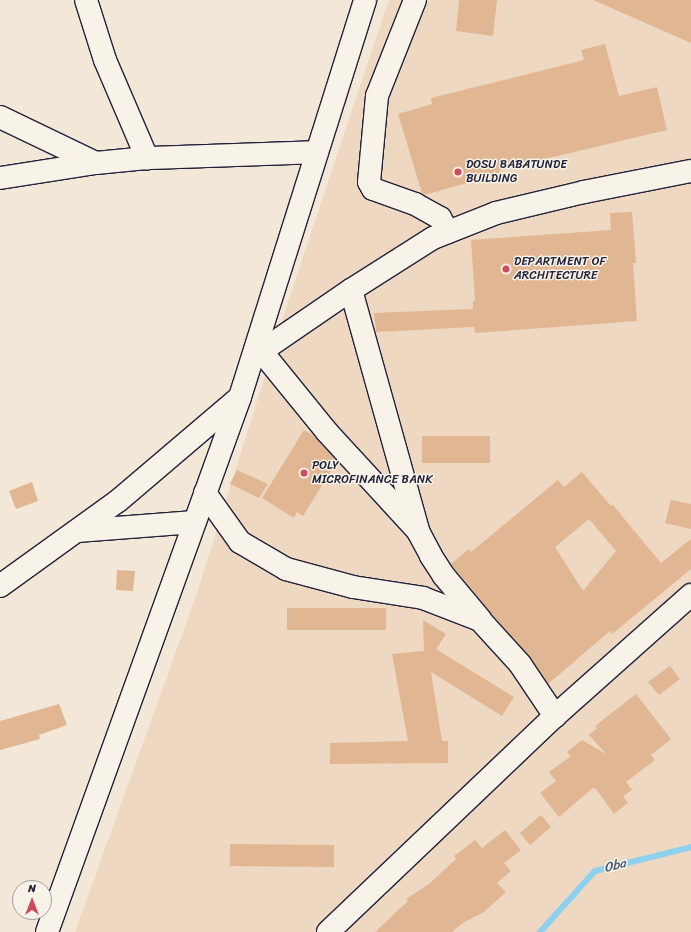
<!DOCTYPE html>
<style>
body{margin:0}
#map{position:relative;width:691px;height:932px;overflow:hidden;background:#f3e7d7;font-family:Sriracha,sans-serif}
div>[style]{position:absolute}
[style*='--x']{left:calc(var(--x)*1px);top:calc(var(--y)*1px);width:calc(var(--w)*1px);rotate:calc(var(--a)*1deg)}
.built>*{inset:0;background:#eed8c2}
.stream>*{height:6px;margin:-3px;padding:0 3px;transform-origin:3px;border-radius:3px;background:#8ed1ef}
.building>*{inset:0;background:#e1b692}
.roads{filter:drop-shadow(1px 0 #22223b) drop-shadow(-1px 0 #22223b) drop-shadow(0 1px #22223b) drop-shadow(0 -1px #22223b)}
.minor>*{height:22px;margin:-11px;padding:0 11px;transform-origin:11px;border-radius:11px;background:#f7f3e8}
.dots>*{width:11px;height:11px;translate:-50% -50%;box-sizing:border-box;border:2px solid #f7f3e8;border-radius:50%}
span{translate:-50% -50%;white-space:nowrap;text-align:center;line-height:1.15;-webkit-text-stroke:3px #f7f3e8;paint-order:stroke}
.poi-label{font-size:12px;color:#22223b}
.left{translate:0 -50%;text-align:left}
.water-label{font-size:13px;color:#425771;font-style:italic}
.north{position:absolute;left:12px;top:880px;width:40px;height:40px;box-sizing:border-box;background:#f7f3e8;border:1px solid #a29fa3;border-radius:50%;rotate:0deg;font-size:11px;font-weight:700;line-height:16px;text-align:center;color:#22223b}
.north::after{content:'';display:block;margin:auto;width:14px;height:18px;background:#d1495b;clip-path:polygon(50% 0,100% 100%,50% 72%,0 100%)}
</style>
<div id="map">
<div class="built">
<div style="clip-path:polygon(389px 0,691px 0,691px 932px,75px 932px,197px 593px,288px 302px)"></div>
</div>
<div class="stream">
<div style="--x:540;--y:932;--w:82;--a:-48"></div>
<div style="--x:595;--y:871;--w:99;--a:-14"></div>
</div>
<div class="building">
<div style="clip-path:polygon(459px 0,497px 0,493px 36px,456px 31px)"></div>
<div style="clip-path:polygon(593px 0,691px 0,691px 43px)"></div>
<div style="clip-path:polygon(605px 44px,619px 96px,657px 87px,667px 130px,499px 170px,500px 174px,424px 195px,422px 193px,398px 114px,432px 104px,431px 98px,584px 60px,581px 50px)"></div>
<div style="clip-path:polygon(632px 212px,636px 263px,633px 263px,637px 321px,475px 333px,474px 327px,376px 332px,374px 313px,473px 309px,473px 301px,475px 301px,471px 240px,611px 230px,610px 213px)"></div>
<div style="clip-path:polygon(304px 430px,314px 436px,337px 461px,303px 516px,297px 512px,294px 518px,262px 498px)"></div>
<div style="clip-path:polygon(422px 436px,490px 436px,490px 463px,422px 463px)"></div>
<div style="clip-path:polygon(237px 470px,268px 484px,259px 498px,230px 484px)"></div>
<div style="clip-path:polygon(evenodd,582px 472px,611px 506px,612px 504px,661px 563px,691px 539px,691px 569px,612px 634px,610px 631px,548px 684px,529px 656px,491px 613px,451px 564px,469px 549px,471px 552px,558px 480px,564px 487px,582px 472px,589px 519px,616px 551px,583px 591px,555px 547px,589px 519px)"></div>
<div style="clip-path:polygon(32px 482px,38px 501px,16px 509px,9px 491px)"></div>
<div style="clip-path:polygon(671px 500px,691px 504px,691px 529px,665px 523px)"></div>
<div style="clip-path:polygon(117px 570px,135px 571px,133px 591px,116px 590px)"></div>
<div style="clip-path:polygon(287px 608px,386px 608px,386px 630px,287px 630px)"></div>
<div style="clip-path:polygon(423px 620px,446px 634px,436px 649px,514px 697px,502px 716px,431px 672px,442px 741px,448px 741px,448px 763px,330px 764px,330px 743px,408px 741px,392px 654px,424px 651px)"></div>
<div style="clip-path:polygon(670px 666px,680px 679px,659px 695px,648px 682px)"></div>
<div style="clip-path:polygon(636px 694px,671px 739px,651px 755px,655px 760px,626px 782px,632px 790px,623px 796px,628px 803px,614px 814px,596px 789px,593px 788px,559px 817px,540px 793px,556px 781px,549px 772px,571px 756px,567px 752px,582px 740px,606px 754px,589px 735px,597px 728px,595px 726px)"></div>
<div style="clip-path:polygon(59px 704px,67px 725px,39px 735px,40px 739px,0 750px,0 721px)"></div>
<div style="clip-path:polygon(541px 815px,551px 827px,530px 845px,520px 833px)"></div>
<div style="clip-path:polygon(505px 830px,521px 850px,504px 863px,511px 871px,497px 883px,506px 892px,484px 912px,463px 923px,452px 932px,375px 932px,408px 901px,406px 899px,429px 884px,456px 859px,454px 856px,475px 840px,482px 848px)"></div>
<div style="clip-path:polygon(230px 844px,334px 845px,334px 867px,230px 866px)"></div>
</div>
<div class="roads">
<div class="minor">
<div style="--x:86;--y:0;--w:63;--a:72.4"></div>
<div style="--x:105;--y:60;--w:107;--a:66.8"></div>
<div style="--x:415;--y:0;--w:103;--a:111.6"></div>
<div style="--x:377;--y:96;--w:86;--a:95.3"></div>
<div style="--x:369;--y:182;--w:8;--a:60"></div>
<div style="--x:373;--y:189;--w:45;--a:19.7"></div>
<div style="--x:415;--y:204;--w:29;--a:29"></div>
<div style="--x:440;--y:218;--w:16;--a:60"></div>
<div style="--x:0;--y:117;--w:106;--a:25.6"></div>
<div style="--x:0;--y:178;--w:97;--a:-8.9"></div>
<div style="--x:96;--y:163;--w:51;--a:-5.6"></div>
<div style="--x:147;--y:158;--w:170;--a:-2"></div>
<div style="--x:351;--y:290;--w:252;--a:74.4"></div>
<div style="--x:419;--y:533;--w:26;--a:62"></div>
<div style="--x:431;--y:556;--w:24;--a:57"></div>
<div style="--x:444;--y:576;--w:56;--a:50.1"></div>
<div style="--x:262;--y:352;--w:103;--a:50.9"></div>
<div style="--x:327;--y:432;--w:133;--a:47.4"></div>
<div style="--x:253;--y:357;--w:119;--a:-34.4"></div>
<div style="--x:351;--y:290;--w:97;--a:-32.4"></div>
<div style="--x:433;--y:238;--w:68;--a:-21.6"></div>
<div style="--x:496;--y:213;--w:90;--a:-13.4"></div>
<div style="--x:584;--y:192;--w:109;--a:-11.1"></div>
<div style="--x:205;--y:493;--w:60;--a:54.5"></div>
<div style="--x:240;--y:542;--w:53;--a:30.4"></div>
<div style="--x:286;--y:569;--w:69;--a:15"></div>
<div style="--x:353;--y:587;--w:71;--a:8.9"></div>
<div style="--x:423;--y:598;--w:61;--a:21.1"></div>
<div style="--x:480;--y:620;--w:59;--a:47.7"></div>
<div style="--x:520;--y:664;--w:63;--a:56.1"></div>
<div style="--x:77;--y:531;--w:118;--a:-4.4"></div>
<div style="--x:0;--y:586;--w:145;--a:-35.8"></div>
<div style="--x:118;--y:501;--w:159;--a:-40.4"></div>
<div style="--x:47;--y:932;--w:569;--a:-70.16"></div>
<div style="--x:240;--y:397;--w:416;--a:-72.5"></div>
<div style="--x:328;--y:932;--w:313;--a:-43.6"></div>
<div style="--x:555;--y:716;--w:182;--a:-41.7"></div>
</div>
</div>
<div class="dots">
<div style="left:458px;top:172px;background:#d1495b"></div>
<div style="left:506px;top:269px;background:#d1495b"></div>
<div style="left:304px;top:473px;background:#d1495b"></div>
</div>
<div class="poi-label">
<span class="left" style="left:466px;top:172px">DOSU BABATUNDE<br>BUILDING</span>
<span class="left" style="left:514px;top:269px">DEPARTMENT OF<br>ARCHITECTURE</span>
<span class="left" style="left:312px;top:473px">POLY<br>MICROFINANCE BANK</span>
</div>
<div class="water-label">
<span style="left:615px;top:866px;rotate:-14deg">Oba</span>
</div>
<div class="north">N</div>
</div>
